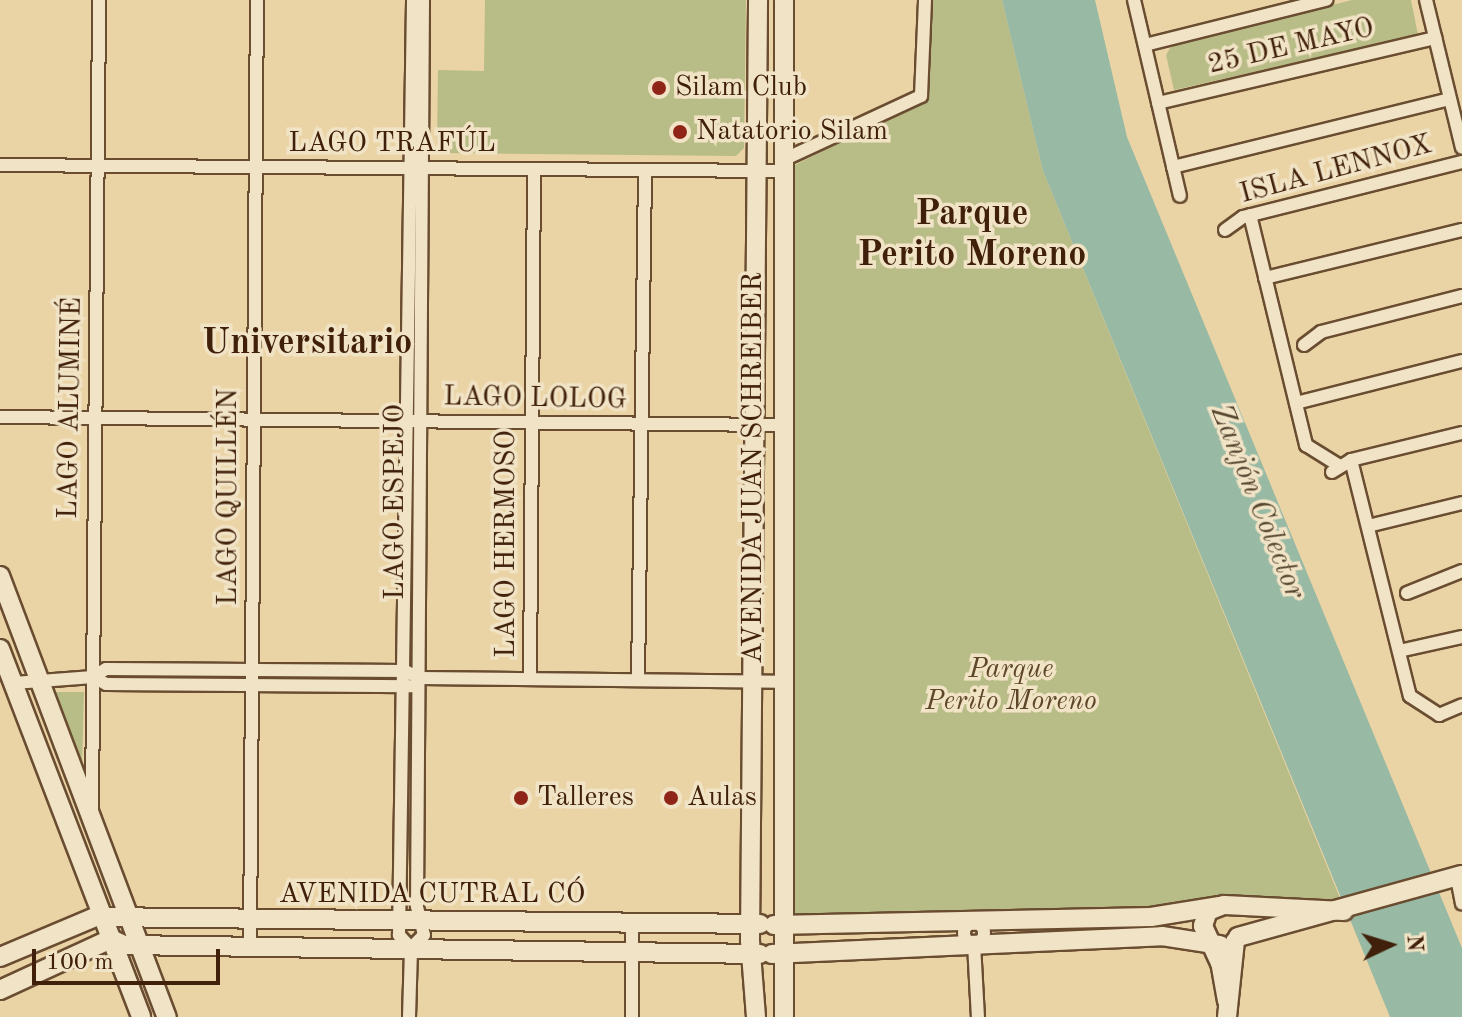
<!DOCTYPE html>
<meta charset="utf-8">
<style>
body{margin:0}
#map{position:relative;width:1462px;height:1017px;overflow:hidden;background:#ead4a6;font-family:"Old Standard TT",serif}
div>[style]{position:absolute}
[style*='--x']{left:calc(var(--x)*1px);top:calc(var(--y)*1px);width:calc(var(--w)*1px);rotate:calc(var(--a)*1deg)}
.green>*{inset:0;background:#b8bc86}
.water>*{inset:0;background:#98b9a3}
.roads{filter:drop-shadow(2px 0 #6a4d31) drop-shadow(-2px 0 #6a4d31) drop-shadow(0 2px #6a4d31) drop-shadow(0 -2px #6a4d31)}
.street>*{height:12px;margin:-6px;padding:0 6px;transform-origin:6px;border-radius:6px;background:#f1e3c5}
.street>.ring{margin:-6px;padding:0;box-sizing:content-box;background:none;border:12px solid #f1e3c5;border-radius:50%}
.secondary>*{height:18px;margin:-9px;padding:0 9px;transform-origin:9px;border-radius:9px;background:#f1e3c5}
.dots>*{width:22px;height:22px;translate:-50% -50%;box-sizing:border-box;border:4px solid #f1e3c5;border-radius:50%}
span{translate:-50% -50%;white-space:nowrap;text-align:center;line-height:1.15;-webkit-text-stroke:7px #f1e3c5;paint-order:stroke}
.street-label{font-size:28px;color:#40200a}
.poi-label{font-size:28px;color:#40200a}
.left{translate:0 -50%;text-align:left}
.park-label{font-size:28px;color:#5e4729;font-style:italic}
.water-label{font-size:30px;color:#564630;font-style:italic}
.district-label{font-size:36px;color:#40200a;font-weight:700}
.north{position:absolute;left:1350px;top:905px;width:80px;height:80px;-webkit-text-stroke:6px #f1e3c5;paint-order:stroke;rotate:86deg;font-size:22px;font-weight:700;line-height:32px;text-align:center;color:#40200a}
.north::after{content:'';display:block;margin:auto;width:28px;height:36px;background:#40200a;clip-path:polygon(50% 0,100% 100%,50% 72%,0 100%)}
.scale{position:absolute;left:32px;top:949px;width:188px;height:36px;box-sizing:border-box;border:4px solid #40200a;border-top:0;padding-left:10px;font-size:24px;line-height:28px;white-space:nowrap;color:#40200a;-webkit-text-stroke:6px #f1e3c5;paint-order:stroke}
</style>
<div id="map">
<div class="green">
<div style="clip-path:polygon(485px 0,746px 0,744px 148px,736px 156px,446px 153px,437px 144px,438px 70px,484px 71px)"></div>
<div style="clip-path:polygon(931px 0,1002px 0,1043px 171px,1342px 903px,799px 922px,785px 912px,793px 166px,925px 100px)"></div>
<div style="clip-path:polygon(1352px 0,1411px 0,1418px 35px,1174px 90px,1166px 55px,1172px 45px)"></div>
<div style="clip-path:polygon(56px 692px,84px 692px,82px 768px)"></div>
</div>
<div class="water">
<div style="clip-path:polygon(1002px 0,1095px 0,1127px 137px,1462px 948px,1462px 1017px,1390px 1017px,1043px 171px)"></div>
</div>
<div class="roads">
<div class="street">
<div style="--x:1134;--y:0;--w:201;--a:76.8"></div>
<div style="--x:1426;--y:0;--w:152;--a:76.3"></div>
<div style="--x:1145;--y:45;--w:187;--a:-14"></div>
<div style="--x:1158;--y:103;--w:285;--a:-13.2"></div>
<div style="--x:783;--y:160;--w:152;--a:-24.9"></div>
<div style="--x:921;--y:96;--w:96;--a:-87.6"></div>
<div style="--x:0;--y:165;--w:783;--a:0.44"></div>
<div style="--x:1173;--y:167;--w:285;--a:-13.8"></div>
<div style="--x:1250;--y:215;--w:237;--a:76.3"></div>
<div style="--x:1306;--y:445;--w:40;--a:32"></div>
<div style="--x:1225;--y:230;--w:22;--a:-36"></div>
<div style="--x:1243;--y:217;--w:226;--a:-14.1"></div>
<div style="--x:1265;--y:278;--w:203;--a:-13.7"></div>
<div style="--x:1304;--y:345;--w:21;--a:-37"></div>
<div style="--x:1321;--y:332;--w:146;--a:-14.3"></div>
<div style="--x:1296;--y:403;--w:171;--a:-14.2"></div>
<div style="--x:0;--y:417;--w:782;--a:0.59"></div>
<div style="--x:1351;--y:460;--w:243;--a:76"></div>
<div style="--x:1410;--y:696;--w:35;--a:33"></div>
<div style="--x:1439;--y:715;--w:25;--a:-23"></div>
<div style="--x:1332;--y:472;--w:22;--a:-32"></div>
<div style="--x:1351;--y:460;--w:114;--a:-13.7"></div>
<div style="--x:1368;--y:526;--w:97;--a:-13.7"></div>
<div style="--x:1407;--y:593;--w:59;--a:-21.8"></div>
<div style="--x:1399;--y:651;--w:65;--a:-12.5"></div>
<div style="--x:93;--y:677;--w:15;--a:-32"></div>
<div style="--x:106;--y:669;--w:299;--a:0.4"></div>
<div style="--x:405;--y:671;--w:17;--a:25"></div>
<div style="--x:420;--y:678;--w:360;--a:0.6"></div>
<div style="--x:530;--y:679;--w:510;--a:-89.55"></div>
<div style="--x:638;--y:680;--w:510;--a:-89.21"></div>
<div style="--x:14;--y:683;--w:79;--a:-4.3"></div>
<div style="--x:93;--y:677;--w:15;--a:28"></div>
<div style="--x:106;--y:684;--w:307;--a:0.4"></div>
<div style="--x:92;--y:809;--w:809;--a:-89.5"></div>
<div style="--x:1457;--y:878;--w:26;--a:79"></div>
<div class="ring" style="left:964px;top:923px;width:8px;height:8px"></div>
<div style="--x:632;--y:925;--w:92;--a:90"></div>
<div style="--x:974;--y:944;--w:73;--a:86.9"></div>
<div style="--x:250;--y:946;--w:946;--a:-89.58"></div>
<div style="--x:411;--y:948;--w:18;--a:-45"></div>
<div style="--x:424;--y:935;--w:30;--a:-104"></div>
<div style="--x:417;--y:906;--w:906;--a:-89.62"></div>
<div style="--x:411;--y:948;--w:18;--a:-133"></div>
<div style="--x:399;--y:935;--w:935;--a:-89.14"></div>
<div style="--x:409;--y:1017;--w:69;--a:-88.3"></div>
</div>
<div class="secondary">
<div style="--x:0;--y:576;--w:472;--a:69.3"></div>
<div style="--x:0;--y:649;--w:394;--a:69"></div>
<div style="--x:774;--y:925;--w:377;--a:-1.2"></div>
<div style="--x:1151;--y:917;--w:68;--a:-9.3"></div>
<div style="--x:1238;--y:937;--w:232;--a:-15.5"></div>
<div style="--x:772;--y:954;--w:390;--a:-2.6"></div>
<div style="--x:1162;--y:936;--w:59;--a:8.8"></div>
<div style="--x:0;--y:957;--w:103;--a:-22.8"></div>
<div style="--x:95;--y:917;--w:665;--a:0.6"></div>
<div style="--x:0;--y:990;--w:122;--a:-24.7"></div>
<div style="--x:111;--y:939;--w:14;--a:25"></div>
<div style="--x:124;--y:945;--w:636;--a:0.81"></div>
<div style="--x:1227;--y:1001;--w:39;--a:-100"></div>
<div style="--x:1220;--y:963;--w:41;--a:-114.7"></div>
<div style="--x:1203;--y:926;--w:16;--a:-72"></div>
<div style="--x:1208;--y:911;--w:17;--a:-21"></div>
<div style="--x:1224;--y:905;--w:120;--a:2.9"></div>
<div style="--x:756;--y:1017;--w:77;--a:-94.5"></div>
<div style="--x:750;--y:940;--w:940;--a:-89.51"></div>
<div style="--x:784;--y:1017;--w:1017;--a:-90"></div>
<div style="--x:1227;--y:1017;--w:76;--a:-84"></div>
</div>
</div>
<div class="dots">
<div style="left:659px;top:88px;background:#8f2418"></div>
<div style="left:680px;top:132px;background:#8f2418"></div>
<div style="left:521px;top:798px;background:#8f2418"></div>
<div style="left:671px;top:798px;background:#8f2418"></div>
</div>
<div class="street-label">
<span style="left:1291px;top:47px;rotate:-13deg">25 DE MAYO</span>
<span style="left:392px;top:144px">LAGO TRAFÚL</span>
<span style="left:1336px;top:170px;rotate:-15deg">ISLA LENNOX</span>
<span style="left:535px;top:399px;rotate:1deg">LAGO LOLOG</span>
<span style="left:71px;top:408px;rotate:-89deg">LAGO ALUMINÉ</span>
<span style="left:754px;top:468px;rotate:-90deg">AVENIDA JUAN SCHREIBER</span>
<span style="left:229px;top:497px;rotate:-90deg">LAGO QUILLÉN</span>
<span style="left:396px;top:502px;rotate:-90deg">LAGO ESPEJO</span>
<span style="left:507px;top:544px;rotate:-90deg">LAGO HERMOSO</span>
<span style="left:432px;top:895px">AVENIDA CUTRAL CÓ</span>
</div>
<div class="poi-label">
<span class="left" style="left:675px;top:88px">Silam Club</span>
<span class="left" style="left:696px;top:132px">Natatorio Silam</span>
<span class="left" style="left:537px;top:798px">Talleres</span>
<span class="left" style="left:687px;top:798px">Aulas</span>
</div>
<div class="park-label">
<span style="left:1011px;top:686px">Parque<br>Perito Moreno</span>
</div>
<div class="water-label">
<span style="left:1257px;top:502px;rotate:68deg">Zanjón Colector</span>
</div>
<div class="district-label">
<span style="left:972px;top:236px">Parque<br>Perito Moreno</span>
<span style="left:307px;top:345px">Universitario</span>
</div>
<div class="north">N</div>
<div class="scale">100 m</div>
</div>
